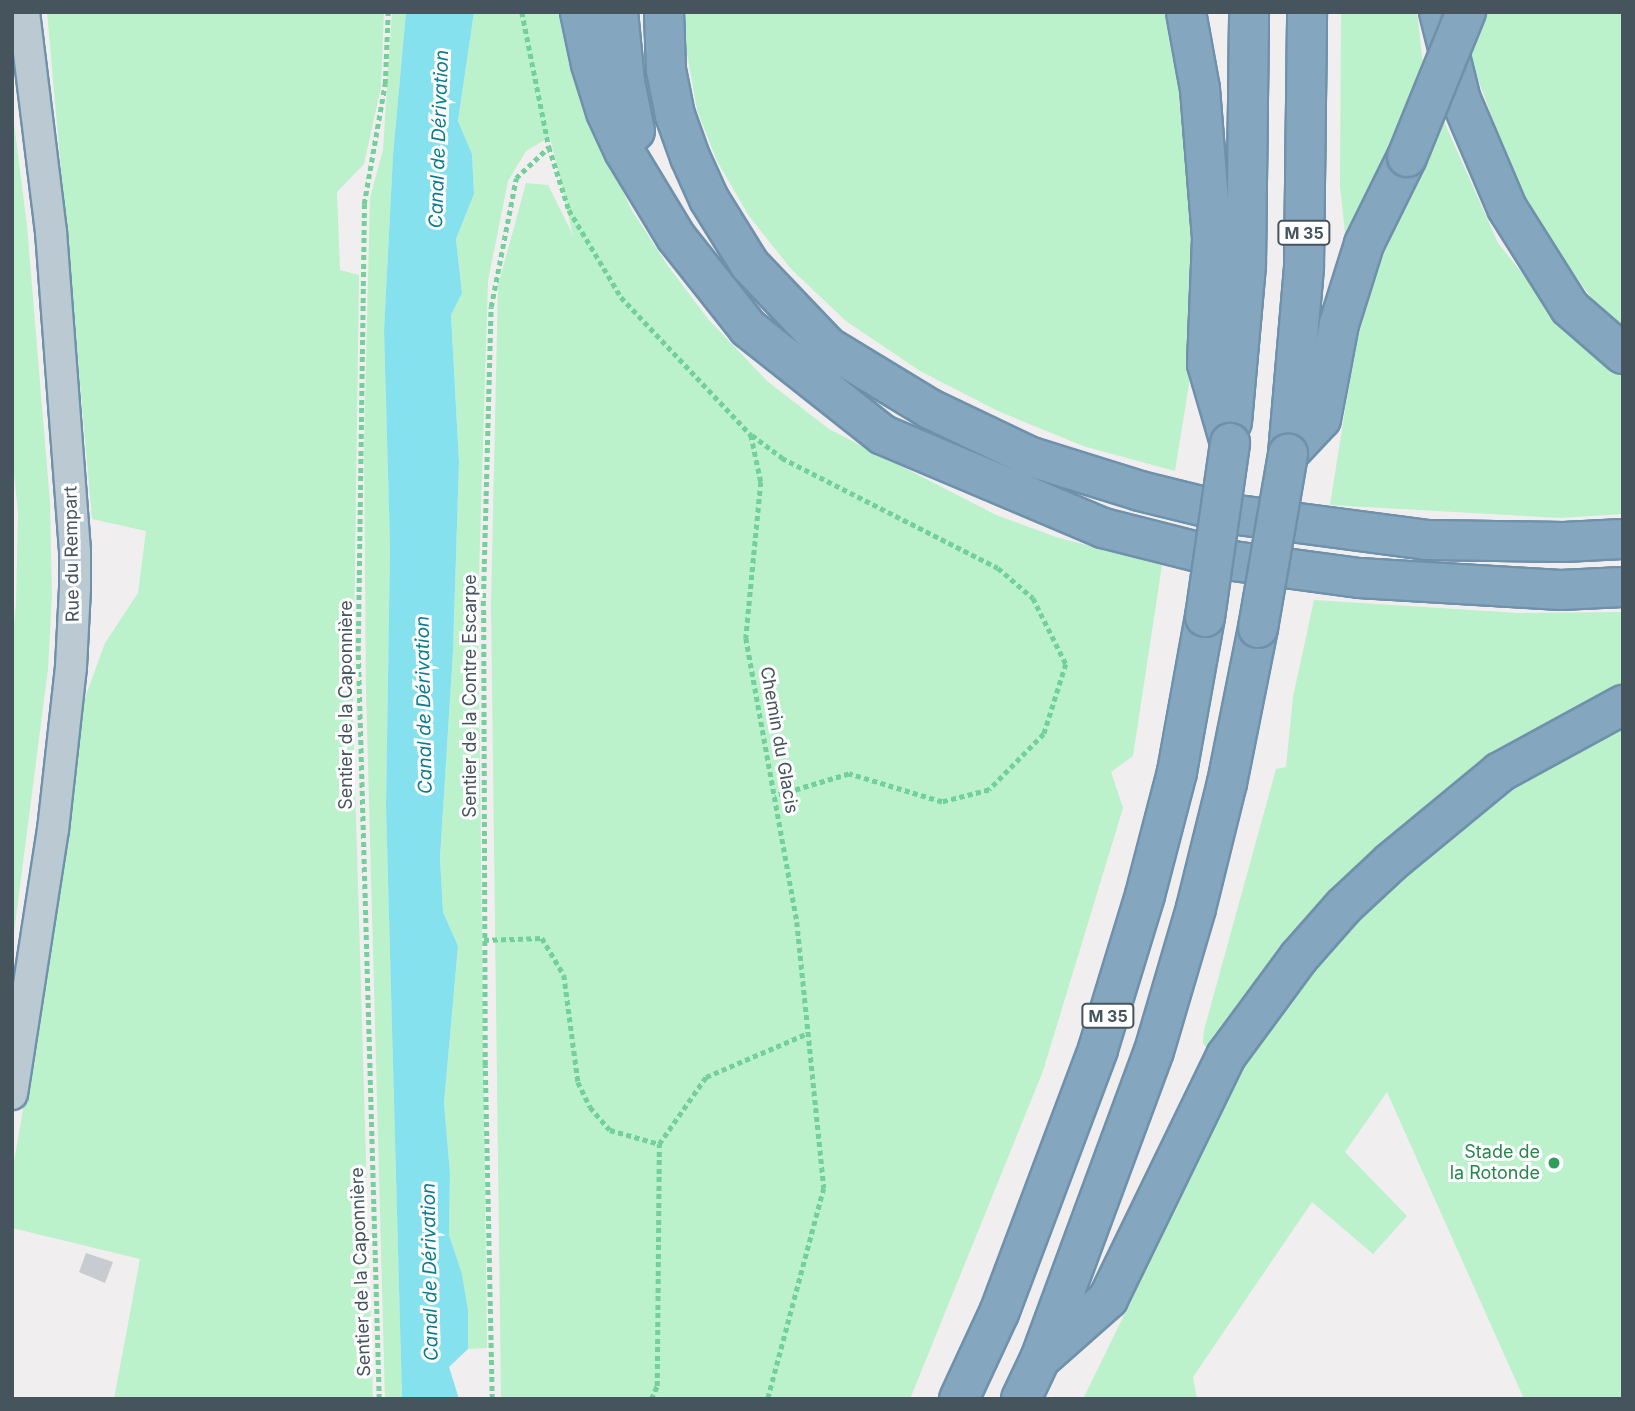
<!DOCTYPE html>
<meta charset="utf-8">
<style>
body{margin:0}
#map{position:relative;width:1635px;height:1411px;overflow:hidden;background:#f1eeef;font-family:Inter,sans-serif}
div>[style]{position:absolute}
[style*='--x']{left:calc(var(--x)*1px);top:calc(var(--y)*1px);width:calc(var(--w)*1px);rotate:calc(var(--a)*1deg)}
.green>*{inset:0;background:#bbf1cb}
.water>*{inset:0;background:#86e1ef}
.building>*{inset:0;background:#c8ccd1}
.path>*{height:4.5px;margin-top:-2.25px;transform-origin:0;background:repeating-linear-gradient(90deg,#72d09a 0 5px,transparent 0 8.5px)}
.roads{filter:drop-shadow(2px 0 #6f91ab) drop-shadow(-2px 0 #6f91ab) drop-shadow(0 2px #6f91ab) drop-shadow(0 -2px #6f91ab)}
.secondary>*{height:30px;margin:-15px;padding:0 15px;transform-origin:15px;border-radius:15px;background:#bbc9d3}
.highway>*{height:38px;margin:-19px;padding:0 19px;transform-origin:19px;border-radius:19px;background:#84a6bf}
.bridges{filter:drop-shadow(2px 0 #6f91ab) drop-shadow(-2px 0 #6f91ab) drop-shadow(0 2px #6f91ab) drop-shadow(0 -2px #6f91ab)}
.highway-bridge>*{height:38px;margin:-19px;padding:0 19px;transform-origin:19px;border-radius:19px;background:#84a6bf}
.dots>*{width:19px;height:19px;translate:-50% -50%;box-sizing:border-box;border:4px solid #fff;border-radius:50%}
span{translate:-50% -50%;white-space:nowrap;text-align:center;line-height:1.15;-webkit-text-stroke:6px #fff;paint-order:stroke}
.shield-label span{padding:2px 5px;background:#fff;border:2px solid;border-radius:5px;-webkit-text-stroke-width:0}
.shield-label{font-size:16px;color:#46545d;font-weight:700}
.street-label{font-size:18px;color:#46545d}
.leisure-label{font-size:18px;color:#27864d}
.right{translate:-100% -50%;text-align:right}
.water-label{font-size:19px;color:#097d8f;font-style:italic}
.frame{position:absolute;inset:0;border:14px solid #46545d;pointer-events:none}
</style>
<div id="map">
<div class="green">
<div style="clip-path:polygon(47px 12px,384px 12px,381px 87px,364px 164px,337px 192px,340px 270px,359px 275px,353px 715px,373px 1399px,114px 1399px,140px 1259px,12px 1228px,12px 1173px,44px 988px,79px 714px,105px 643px,138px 593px,146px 531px,92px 519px)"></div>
<div style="clip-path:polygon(392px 12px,406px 12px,393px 155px,384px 331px,390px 547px,386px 806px,402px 1399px,385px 1399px,366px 689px,364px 446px,370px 198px,383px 150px)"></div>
<div style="clip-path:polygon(474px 12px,563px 12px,577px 90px,631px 209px,668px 266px,708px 319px,767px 381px,829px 429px,996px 515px,1056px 537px,1162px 565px,1133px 756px,1111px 772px,1123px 808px,1043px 1071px,910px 1399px,501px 1399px,491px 605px,498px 286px,526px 183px,548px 185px,573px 235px,550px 137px,526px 151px,508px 181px,488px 281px,478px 607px,487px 1348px,468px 1349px,468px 1310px,462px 1274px,449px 1235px,450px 1173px,444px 1103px,458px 946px,443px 912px,440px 858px,453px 651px,459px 462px,451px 315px,462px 292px,456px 239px,474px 194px,472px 154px,458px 121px)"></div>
<div style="clip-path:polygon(685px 12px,1169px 12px,1183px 114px,1195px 239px,1194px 353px,1175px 471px,1083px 446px,998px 411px,920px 371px,846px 321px,791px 269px,749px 216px,717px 161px,697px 110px,684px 36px)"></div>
<div style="clip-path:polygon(1341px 12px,1417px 12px,1423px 64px,1376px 194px,1346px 242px,1340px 186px)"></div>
<div style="clip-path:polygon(1485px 12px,1623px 12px,1623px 326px,1598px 307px,1524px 205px,1470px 57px)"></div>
<div style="clip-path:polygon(12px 107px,27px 226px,50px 503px,52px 595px,48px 669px,12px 948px,12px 644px,16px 604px,18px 512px,12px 454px)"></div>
<div style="clip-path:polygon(1442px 117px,1498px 243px,1564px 326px,1623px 377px,1623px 514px,1561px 518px,1330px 505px,1355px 347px,1378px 267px)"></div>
<div style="clip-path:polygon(1314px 600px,1518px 613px,1623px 612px,1623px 686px,1561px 715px,1483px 766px,1404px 825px,1341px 885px,1213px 1048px,1207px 1048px,1203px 1043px,1204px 1030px,1276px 769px,1286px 767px,1293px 697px)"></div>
<div style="clip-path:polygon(1623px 723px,1623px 1399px,1524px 1399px,1387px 1092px,1345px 1152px,1407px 1216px,1373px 1254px,1312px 1202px,1193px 1377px,1197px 1399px,1083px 1399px,1131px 1301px,1196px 1142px,1263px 1033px,1329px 947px,1410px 860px,1520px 772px)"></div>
</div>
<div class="water">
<div style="clip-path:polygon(406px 12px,474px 12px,458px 121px,472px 154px,474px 194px,456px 239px,462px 293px,451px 315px,459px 462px,453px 651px,440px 858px,443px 912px,458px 946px,444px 1103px,450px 1173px,449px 1235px,462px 1274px,468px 1310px,468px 1349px,449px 1367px,459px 1399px,402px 1399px,386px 806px,390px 547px,384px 331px,393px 155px)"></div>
</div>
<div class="building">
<div style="clip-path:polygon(86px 1253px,113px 1262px,105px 1283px,79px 1272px)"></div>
</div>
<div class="path">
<div style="--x:522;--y:12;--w:138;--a:78.7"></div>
<div style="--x:549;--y:147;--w:66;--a:72.4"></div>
<div style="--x:569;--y:210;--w:101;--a:59.1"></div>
<div style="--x:621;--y:297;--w:190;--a:46.7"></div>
<div style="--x:751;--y:435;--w:48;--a:78"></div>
<div style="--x:761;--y:482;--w:157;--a:95.5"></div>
<div style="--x:746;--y:638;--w:289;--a:79.8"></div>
<div style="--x:797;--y:922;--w:267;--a:84.2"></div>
<div style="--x:824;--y:1188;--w:218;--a:104.9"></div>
<div style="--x:752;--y:435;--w:38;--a:37"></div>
<div style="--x:782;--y:458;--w:242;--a:27"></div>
<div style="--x:998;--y:568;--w:46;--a:40.6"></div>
<div style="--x:1033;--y:598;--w:74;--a:63.4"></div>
<div style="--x:1066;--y:664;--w:73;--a:107.4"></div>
<div style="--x:1044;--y:734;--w:78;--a:134.5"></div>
<div style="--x:989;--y:790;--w:49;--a:165.7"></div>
<div style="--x:942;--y:802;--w:97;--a:-163.2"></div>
<div style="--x:849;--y:774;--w:77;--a:163.4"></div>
<div style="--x:484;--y:940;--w:58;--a:-2"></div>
<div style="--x:542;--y:938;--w:43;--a:59.3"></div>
<div style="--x:564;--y:975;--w:108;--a:82.5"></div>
<div style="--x:578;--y:1082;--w:28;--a:64"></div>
<div style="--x:590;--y:1107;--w:30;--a:49"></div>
<div style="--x:610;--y:1130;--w:51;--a:15.9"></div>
<div style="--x:379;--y:1399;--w:748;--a:-91.61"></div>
<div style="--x:358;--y:651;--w:447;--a:-89.2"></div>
<div style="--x:364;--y:204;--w:122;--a:-80.1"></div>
<div style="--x:385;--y:84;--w:72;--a:-87.6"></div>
<div style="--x:492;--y:1399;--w:334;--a:-91.2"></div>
<div style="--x:485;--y:1065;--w:459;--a:-90.2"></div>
<div style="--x:483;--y:606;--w:299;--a:-88.5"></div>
<div style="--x:491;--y:307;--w:131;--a:-79"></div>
<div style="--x:516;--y:178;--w:45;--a:-43.2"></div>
<div style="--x:651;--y:1399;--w:14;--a:-65"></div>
<div style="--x:657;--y:1386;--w:242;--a:-89.5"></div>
<div style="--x:659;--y:1144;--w:82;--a:-55"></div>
<div style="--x:706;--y:1077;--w:109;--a:-23.3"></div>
</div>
<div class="roads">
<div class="secondary">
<div style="--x:12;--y:1094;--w:267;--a:-81.2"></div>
<div style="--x:53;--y:830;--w:164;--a:-83.7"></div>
<div style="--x:71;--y:667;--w:78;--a:-87.1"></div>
<div style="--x:75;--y:589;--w:38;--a:-90"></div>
<div style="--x:75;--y:551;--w:320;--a:-94.3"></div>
<div style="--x:51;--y:232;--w:222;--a:-97"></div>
</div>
<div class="highway">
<div style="--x:580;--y:12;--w:53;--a:78.1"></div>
<div style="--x:591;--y:64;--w:50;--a:72.6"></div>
<div style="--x:606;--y:112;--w:43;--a:65.2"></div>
<div style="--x:624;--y:151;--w:100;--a:58.8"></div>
<div style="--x:676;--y:237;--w:116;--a:51.6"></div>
<div style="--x:748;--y:328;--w:172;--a:38.4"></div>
<div style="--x:883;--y:435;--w:239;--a:22.9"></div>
<div style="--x:1103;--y:528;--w:134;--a:14.2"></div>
<div style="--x:1233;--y:561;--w:127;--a:7.7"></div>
<div style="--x:1359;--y:578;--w:202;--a:3.4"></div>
<div style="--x:1561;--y:590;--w:62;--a:-2.8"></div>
<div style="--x:618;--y:12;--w:70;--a:84.3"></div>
<div style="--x:625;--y:82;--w:50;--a:78.5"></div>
<div style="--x:664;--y:12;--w:58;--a:88"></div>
<div style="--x:666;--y:70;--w:46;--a:78.7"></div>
<div style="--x:675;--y:115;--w:45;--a:70.3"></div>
<div style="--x:690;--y:157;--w:46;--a:65.7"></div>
<div style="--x:709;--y:199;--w:78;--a:58.2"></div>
<div style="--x:750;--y:265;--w:113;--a:46.4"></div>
<div style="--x:828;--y:347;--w:119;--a:31.3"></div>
<div style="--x:930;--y:409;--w:112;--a:25.4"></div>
<div style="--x:1031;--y:457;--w:114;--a:17.3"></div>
<div style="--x:1140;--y:491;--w:101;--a:13.8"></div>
<div style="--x:1238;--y:515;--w:192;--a:7.5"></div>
<div style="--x:1428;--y:540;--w:136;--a:0.8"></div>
<div style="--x:1564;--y:542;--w:59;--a:-2.9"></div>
<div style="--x:1186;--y:12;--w:78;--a:79.7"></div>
<div style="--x:1200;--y:89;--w:150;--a:85.4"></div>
<div style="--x:1212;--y:239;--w:125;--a:92.3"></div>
<div style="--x:1207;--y:364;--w:82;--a:73.8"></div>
<div style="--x:1439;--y:12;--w:91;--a:76"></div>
<div style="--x:1461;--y:100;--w:117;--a:66.9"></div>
<div style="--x:1507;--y:208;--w:118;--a:57.8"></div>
<div style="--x:1570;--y:308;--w:70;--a:41"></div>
<div style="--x:1232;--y:422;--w:159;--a:-84.9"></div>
<div style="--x:1246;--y:264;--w:252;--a:-89.3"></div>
<div style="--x:1288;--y:454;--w:189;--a:-85.1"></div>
<div style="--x:1304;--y:266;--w:254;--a:-89.3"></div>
<div style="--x:1288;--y:454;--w:48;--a:-46.7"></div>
<div style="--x:1321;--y:419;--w:97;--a:-79.3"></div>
<div style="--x:1339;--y:324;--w:84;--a:-72.6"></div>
<div style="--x:1364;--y:244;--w:97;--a:-63.7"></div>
<div style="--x:1040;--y:1359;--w:91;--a:-41.4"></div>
<div style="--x:1108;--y:1299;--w:270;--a:-64.1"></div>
<div style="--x:1226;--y:1056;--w:123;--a:-53.6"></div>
<div style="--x:1299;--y:957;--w:68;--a:-48.6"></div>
<div style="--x:1344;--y:906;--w:64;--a:-43.1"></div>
<div style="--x:1391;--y:862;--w:141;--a:-39.5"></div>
<div style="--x:1500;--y:772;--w:140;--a:-28.6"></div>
<div style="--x:959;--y:1399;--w:95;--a:-65.1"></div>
<div style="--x:999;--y:1313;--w:282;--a:-69.4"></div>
<div style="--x:1098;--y:1049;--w:161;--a:-73"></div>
<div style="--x:1145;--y:895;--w:127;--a:-75.4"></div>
<div style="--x:1177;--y:772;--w:158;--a:-79.8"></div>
<div style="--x:1021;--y:1399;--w:44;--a:-64.6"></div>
<div style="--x:1040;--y:1359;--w:328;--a:-69.7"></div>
<div style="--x:1154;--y:1051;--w:149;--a:-73.6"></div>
<div style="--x:1196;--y:908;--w:129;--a:-76.1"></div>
<div style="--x:1227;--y:783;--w:158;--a:-78.7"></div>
</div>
</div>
<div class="bridges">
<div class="highway-bridge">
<div style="--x:1407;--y:157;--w:157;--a:-67.9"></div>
<div style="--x:1205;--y:617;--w:176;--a:-81.8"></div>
<div style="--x:1258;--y:628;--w:177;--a:-80.2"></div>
</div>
</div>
<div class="dots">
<div style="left:1554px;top:1163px;background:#2e9e5b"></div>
</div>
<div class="shield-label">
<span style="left:1304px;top:233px">M 35</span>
<span style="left:1108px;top:1016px">M 35</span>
</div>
<div class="street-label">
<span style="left:72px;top:554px;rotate:-91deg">Rue du Rempart</span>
<span style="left:470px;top:696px;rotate:-90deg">Sentier de la Contre Escarpe</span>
<span style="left:346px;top:705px;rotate:-90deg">Sentier de la Caponnière</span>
<span style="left:779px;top:740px;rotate:80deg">Chemin du Glacis</span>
<span style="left:361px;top:1272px;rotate:-92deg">Sentier de la Caponnière</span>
</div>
<div class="leisure-label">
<span class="right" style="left:1540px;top:1163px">Stade de<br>la Rotonde</span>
</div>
<div class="water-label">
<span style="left:439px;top:139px;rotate:-88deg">Canal de Dérivation</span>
<span style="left:424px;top:705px;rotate:-91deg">Canal de Dérivation</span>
<span style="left:430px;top:1272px;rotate:-91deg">Canal de Dérivation</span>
</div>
<div class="frame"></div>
</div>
